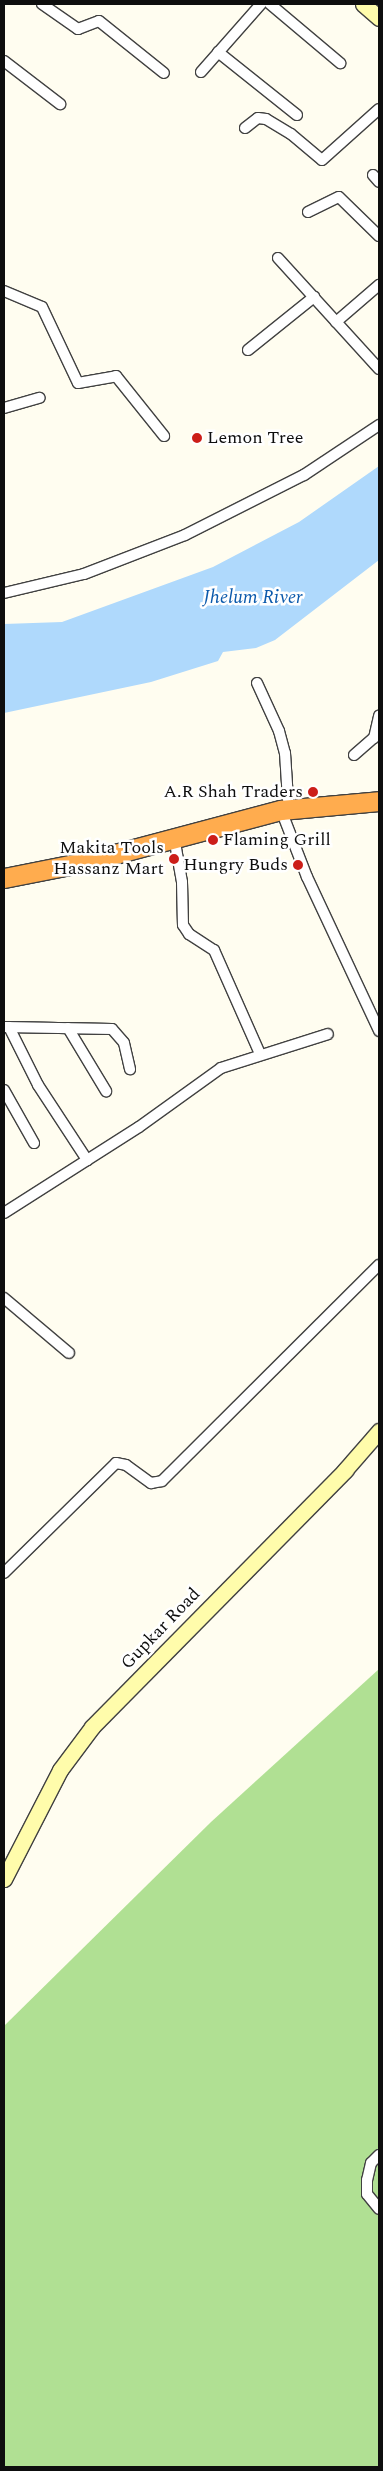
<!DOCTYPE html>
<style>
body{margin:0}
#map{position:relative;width:383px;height:2471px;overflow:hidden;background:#fffdf0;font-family:Spectral,serif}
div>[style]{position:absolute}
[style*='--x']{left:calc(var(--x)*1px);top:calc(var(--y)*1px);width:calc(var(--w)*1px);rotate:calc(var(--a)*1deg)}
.forest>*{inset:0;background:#b0e093}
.water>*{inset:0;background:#afd9fc}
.roads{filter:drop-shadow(1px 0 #414141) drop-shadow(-1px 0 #414141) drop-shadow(0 1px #414141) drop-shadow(0 -1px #414141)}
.street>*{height:10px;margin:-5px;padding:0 5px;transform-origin:5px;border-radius:5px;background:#fff}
.secondary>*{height:15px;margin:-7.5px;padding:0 7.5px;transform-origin:7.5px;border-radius:7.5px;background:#fffcab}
.highway>*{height:19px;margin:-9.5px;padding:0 9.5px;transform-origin:9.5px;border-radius:9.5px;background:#ffac4e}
.dots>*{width:14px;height:14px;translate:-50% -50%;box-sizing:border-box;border:2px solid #fff;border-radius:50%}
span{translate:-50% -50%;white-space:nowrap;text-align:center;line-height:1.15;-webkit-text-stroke:5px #fff;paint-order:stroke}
.poi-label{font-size:18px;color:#0e0e0e}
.left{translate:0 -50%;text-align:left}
.right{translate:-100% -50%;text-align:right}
.street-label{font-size:18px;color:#0e0e0e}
.water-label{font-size:19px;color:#0b5aac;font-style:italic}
.frame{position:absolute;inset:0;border:5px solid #0e0e0e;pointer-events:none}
</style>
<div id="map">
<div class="forest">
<div style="clip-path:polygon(379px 1669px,379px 2467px,4px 2467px,4px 2026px,211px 1822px)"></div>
</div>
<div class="water">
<div style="clip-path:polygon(379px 466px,379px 560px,275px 640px,256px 648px,223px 652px,218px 661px,151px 682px,4px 713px,4px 624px,62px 622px,213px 567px,299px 522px)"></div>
</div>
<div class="roads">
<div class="street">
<div style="--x:42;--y:4;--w:44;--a:34.8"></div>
<div style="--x:78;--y:29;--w:22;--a:-21"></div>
<div style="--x:99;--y:21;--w:83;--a:38.7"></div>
<div style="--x:270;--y:4;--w:92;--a:40.1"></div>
<div style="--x:218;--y:52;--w:101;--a:38.6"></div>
<div style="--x:4;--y:61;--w:71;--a:37.5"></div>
<div style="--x:201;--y:72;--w:91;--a:-48.6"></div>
<div style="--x:245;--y:128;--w:16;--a:-38"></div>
<div style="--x:258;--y:118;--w:8;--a:7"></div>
<div style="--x:266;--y:119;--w:29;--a:31"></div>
<div style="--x:291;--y:134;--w:40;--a:40"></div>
<div style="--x:322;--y:160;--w:76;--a:-41.8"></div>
<div style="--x:373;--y:175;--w:9;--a:49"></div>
<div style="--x:308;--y:212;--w:34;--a:-26"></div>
<div style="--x:339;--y:197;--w:56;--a:44.3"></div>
<div style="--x:278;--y:258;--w:150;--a:47.7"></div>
<div style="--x:4;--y:291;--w:41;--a:22.8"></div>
<div style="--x:42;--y:307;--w:84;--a:64.7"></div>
<div style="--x:78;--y:383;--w:39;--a:-10"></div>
<div style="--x:116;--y:376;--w:77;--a:51.3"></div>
<div style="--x:336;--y:322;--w:57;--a:-40.7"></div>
<div style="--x:248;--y:350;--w:85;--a:-38.8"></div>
<div style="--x:4;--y:408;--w:37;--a:-16"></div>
<div style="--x:4;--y:593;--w:82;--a:-13.4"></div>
<div style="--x:84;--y:574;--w:108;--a:-21.1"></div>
<div style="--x:185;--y:535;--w:133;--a:-26.8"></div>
<div style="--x:304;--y:475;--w:90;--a:-33.7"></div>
<div style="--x:257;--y:683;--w:53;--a:65.4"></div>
<div style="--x:279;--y:731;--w:23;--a:75"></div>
<div style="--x:285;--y:753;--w:47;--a:86.3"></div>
<div style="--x:374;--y:738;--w:23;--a:-77"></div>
<div style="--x:354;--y:755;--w:33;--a:-41"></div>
<div style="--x:281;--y:810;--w:72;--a:68.8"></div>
<div style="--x:307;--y:877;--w:170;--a:64.9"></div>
<div style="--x:174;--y:837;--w:46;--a:79.9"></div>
<div style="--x:182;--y:882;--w:43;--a:88.7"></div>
<div style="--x:183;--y:925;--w:11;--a:56"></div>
<div style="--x:189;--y:934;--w:30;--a:33"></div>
<div style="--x:214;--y:950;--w:114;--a:66.1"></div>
<div style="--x:5;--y:1027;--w:107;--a:1.1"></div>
<div style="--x:112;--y:1029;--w:18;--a:49"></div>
<div style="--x:124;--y:1043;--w:27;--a:77"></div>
<div style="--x:9;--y:1027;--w:65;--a:63.4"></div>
<div style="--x:38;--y:1085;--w:90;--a:56.8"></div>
<div style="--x:68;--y:1028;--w:74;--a:58.9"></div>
<div style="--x:4;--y:1090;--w:61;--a:60.5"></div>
<div style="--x:4;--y:1213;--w:160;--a:-32.5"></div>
<div style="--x:139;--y:1127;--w:101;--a:-35.7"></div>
<div style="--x:221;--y:1068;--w:112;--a:-17.6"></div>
<div style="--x:4;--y:1298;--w:85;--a:40.2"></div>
<div style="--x:4;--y:1573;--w:157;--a:-44.5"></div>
<div style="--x:116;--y:1463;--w:10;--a:11"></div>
<div style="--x:126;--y:1465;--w:31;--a:36"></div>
<div style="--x:151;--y:1483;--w:11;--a:-10"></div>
<div style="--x:162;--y:1481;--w:306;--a:-44.9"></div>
<div style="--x:379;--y:2155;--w:11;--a:135"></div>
<div style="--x:371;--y:2163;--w:17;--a:103"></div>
<div style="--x:367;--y:2180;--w:14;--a:90"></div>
<div style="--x:367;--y:2194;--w:19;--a:51"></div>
</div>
<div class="secondary">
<div style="--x:363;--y:4;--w:21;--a:41"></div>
<div style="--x:4;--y:1879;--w:123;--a:-62.8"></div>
<div style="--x:60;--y:1770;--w:54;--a:-53.3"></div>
<div style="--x:92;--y:1727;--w:361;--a:-45.4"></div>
<div style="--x:345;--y:1470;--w:52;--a:-48.9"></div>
</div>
<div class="highway">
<div style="--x:4;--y:878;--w:83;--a:-11.2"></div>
<div style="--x:85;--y:862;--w:203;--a:-14.9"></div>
<div style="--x:281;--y:810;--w:98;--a:-5.2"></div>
</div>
</div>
<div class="dots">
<div style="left:197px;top:438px;background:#cc1e19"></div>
<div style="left:313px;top:792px;background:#cc1e19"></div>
<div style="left:213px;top:840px;background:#cc1e19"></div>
<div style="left:174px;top:859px;background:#cc1e19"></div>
<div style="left:298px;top:865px;background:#cc1e19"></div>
</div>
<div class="poi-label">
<span class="left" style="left:207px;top:438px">Lemon Tree</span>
<span class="right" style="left:303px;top:792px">A.R Shah Traders</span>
<span class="left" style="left:223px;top:840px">Flaming Grill</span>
<span class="right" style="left:164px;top:859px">Makita Tools<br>Hassanz Mart</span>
<span class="right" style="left:288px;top:865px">Hungry Buds</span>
</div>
<div class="street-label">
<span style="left:161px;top:1629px;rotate:-46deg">Gupkar Road</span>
</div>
<div class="water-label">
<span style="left:253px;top:598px">Jhelum River</span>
</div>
<div class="frame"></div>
</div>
